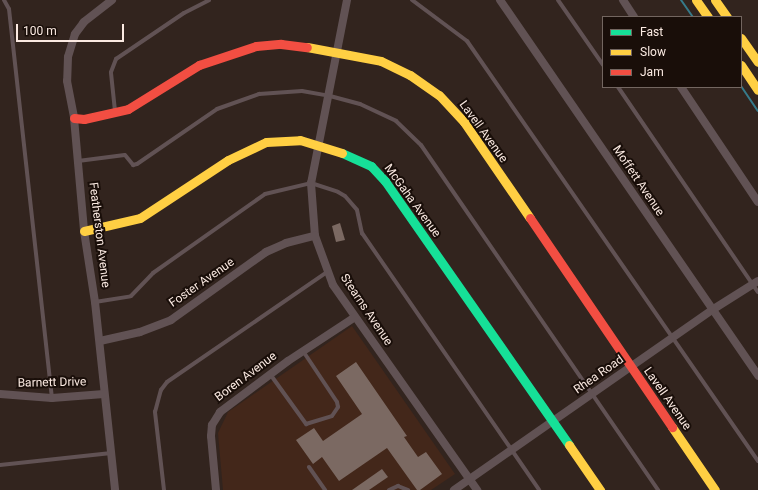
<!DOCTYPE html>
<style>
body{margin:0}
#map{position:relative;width:758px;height:490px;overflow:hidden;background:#32241e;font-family:Roboto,sans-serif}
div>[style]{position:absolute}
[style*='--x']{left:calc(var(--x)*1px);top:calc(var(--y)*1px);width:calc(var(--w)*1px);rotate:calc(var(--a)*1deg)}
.built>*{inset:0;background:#43271a}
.stream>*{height:2px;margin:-1px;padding:0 1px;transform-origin:1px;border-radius:1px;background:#367a8a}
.building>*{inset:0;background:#7b6962}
.lane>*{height:4px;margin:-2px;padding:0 2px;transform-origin:2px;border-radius:2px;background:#615254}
.street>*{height:8px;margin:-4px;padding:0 4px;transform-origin:4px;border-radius:4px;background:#615254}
.fast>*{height:9px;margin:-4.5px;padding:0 4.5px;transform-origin:4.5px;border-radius:4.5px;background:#16e098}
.slow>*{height:9px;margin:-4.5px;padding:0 4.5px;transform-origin:4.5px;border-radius:4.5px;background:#ffcf43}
.jam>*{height:9px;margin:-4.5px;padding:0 4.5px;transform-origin:4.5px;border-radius:4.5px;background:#f24e42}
span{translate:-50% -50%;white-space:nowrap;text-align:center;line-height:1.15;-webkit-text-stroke:4px #190e09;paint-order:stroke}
.street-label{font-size:12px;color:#fbeae2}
.legend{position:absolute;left:602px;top:16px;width:140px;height:72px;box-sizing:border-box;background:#190e09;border:1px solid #736660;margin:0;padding:5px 7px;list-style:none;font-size:12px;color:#fbeae2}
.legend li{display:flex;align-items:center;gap:8px;height:20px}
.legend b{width:20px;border:1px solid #736660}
.scale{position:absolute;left:16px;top:24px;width:108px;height:18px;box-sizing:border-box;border:2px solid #fbeae2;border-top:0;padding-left:5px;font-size:12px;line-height:14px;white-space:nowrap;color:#fbeae2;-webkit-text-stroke:3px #190e09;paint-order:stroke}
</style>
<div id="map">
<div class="built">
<div style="clip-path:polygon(352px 326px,455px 474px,431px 490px,223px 490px,218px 433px,228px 412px)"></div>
</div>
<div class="stream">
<div style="--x:681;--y:0;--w:21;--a:55"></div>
<div style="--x:741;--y:86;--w:30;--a:56"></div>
</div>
<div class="building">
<div style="clip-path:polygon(340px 223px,345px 240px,336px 242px,332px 226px)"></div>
<div style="clip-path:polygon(356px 362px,407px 436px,404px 437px,418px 457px,426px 452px,442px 474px,420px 490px,417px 490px,387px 448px,339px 481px,322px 457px,313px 464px,296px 440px,314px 428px,323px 441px,362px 414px,336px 376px)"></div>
<div style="clip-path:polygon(382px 469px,388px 477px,369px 490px,352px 490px)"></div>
</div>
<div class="lane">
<div style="--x:4;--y:0;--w:10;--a:61"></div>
<div style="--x:9;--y:9;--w:391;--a:83.7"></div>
<div style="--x:412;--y:0;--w:69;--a:36.7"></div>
<div style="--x:467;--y:41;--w:511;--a:55.28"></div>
<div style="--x:558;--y:0;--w:79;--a:55.3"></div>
<div style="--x:618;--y:87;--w:248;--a:55.7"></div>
<div style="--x:115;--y:111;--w:39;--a:-96"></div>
<div style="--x:111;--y:72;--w:14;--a:-69"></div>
<div style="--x:116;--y:59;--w:82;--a:-34.1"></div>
<div style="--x:184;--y:13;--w:28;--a:-27"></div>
<div style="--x:78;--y:161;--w:47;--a:-7.3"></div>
<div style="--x:125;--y:155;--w:13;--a:51"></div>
<div style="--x:133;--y:165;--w:4;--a:-14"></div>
<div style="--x:137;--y:164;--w:97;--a:-34.5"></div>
<div style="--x:217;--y:109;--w:45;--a:-19.7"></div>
<div style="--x:259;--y:94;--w:43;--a:-4"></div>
<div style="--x:302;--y:91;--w:28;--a:10"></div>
<div style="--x:330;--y:96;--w:31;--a:15"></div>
<div style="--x:360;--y:104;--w:40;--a:25"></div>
<div style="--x:396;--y:121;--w:35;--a:44"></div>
<div style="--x:421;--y:145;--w:419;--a:55.5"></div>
<div style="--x:95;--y:302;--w:36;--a:-9"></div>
<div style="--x:131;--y:296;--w:32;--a:-46"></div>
<div style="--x:153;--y:273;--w:137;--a:-35.2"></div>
<div style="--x:265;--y:194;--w:47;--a:-13.4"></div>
<div style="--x:311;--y:183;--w:28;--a:18"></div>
<div style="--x:338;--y:192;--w:8;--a:30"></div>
<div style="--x:345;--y:196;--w:18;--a:49"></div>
<div style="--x:357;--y:210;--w:24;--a:78"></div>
<div style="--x:362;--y:233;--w:312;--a:55.4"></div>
<div style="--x:270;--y:374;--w:62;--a:54.2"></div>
<div style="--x:306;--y:424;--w:27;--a:-17"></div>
<div style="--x:332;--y:416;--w:11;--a:-56"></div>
<div style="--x:338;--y:407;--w:5;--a:-101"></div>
<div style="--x:337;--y:402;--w:61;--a:-123.7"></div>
<div style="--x:0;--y:465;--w:112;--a:-6.2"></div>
<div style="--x:309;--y:467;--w:28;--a:55"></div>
<div style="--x:164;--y:490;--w:79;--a:-96.6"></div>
<div style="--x:155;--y:412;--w:23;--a:-75"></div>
<div style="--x:161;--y:390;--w:10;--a:-53"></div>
<div style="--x:167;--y:382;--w:194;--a:-34.5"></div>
<div style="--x:389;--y:490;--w:10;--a:-24"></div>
<div style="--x:398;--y:486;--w:11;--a:22"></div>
</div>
<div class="street">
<div style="--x:112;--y:0;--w:36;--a:142"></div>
<div style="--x:84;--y:22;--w:15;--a:127"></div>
<div style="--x:75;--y:34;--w:24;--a:107"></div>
<div style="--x:68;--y:57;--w:24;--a:92"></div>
<div style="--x:67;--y:81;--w:38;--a:79"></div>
<div style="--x:74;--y:118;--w:113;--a:84.9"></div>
<div style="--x:84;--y:231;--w:72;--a:81.2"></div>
<div style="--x:95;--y:302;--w:189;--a:83.9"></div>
<div style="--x:347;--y:0;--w:187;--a:101.1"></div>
<div style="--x:311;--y:183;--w:53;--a:85.7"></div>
<div style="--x:315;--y:236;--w:52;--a:69.8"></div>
<div style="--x:333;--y:285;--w:251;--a:54.9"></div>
<div style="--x:500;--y:0;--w:456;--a:55.5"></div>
<div style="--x:623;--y:0;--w:20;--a:57"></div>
<div style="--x:681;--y:87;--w:138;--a:56.2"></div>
<div style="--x:100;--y:341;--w:41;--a:-12.7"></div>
<div style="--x:140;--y:332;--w:33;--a:-21"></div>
<div style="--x:171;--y:320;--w:117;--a:-35.6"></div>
<div style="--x:266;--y:252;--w:22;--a:-24"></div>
<div style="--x:286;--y:243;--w:30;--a:-14"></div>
<div style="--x:0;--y:394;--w:52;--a:4.4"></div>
<div style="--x:52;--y:398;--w:52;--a:-4.4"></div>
<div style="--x:216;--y:490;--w:54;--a:-95.3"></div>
<div style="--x:211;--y:436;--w:11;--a:-85"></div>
<div style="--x:212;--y:425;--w:15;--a:-58"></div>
<div style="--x:220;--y:412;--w:85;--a:-36.9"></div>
<div style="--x:288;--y:361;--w:80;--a:-33.3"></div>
<div style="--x:454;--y:490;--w:315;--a:-34.9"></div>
<div style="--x:712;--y:310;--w:54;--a:-32.2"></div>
</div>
<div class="fast">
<div style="--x:342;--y:153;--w:32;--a:24"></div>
<div style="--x:371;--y:166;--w:21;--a:47"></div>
<div style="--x:385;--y:181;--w:322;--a:55.1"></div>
</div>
<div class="slow">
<div style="--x:696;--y:0;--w:21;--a:55"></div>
<div style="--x:715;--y:0;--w:21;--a:55"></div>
<div style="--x:741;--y:38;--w:29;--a:55"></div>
<div style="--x:307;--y:47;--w:75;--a:10.7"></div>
<div style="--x:381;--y:61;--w:32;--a:26"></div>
<div style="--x:410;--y:75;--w:35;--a:35"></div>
<div style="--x:439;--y:95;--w:37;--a:47"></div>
<div style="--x:464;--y:122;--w:116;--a:55.5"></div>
<div style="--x:741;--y:65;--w:30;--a:56"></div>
<div style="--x:84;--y:231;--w:57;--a:-13.1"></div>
<div style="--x:140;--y:218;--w:105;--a:-33.4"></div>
<div style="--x:228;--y:160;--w:42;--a:-25.3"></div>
<div style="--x:266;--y:142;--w:34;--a:-3"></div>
<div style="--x:300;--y:140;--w:44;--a:17.2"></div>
<div style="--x:672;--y:427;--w:76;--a:55.7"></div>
<div style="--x:569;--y:445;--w:55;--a:55.4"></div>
</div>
<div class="jam">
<div style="--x:74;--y:118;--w:10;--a:6"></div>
<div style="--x:84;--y:119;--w:45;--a:-12.8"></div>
<div style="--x:128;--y:109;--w:84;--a:-31.8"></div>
<div style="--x:199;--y:65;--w:60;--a:-18.4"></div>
<div style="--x:256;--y:46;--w:25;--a:-5"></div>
<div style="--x:281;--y:44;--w:26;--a:7"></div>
<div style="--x:530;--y:218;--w:253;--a:55.8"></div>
</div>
<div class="street-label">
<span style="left:483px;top:132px;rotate:54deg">Lavell Avenue</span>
<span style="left:638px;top:181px;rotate:56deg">Moffett Avenue</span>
<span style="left:412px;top:201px;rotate:54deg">McGaha Avenue</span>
<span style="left:99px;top:235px;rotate:83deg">Featherston Avenue</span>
<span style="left:202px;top:283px;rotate:-35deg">Foster Avenue</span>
<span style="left:366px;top:310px;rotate:56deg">Stearns Avenue</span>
<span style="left:599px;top:375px;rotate:-35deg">Rhea Road</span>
<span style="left:246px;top:377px;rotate:-37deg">Boren Avenue</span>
<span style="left:52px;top:383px;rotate:-1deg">Barnett Drive</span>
<span style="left:667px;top:399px;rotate:55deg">Lavell Avenue</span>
</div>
<ul class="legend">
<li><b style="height:5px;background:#16e098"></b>Fast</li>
<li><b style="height:5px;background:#ffcf43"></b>Slow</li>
<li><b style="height:5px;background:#f24e42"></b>Jam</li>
</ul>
<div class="scale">100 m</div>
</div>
